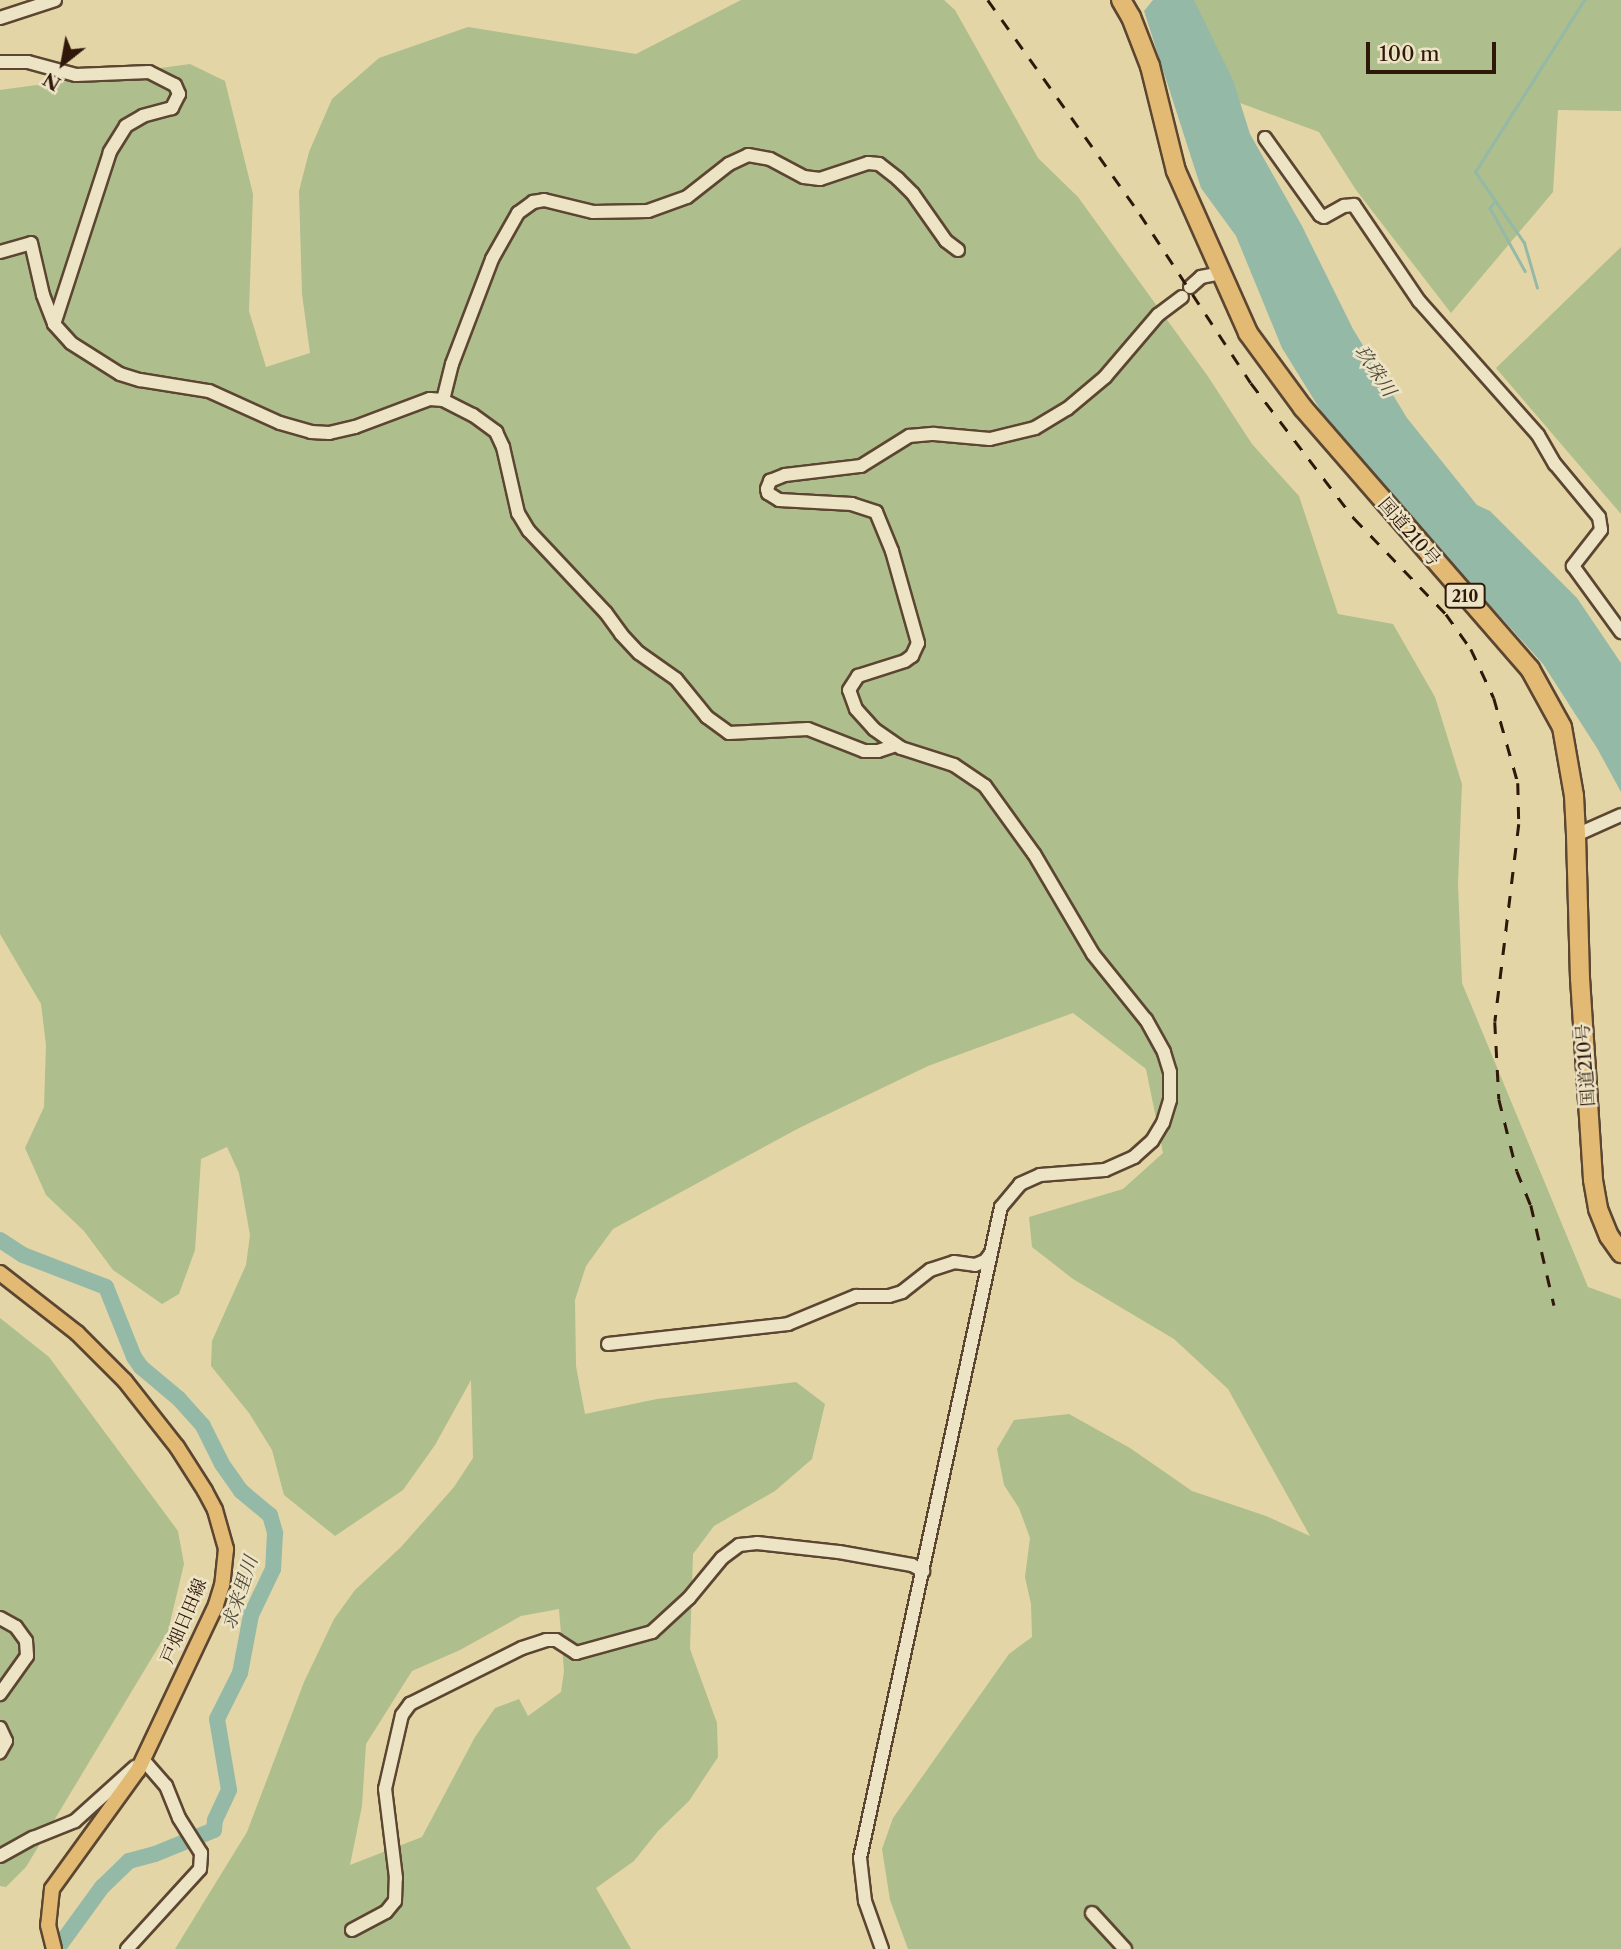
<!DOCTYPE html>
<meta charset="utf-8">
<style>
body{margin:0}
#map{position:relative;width:1621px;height:1949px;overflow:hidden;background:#e4d5a7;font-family:"Libre Caslon Text","Noto Serif JP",serif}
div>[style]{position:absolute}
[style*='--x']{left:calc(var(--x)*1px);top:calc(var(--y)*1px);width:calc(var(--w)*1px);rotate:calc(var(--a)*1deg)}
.green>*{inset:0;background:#aebe8c}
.water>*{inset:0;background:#95b9a7}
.stream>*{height:2.5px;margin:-1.25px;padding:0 1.25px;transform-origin:1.25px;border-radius:1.25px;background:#95b9a7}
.river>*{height:16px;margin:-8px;padding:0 8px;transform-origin:8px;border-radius:8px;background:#95b9a7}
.roads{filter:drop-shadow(2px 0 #5c4631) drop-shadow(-2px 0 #5c4631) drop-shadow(0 2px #5c4631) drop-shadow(0 -2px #5c4631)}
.minor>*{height:12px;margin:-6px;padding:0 6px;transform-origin:6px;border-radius:6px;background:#ede4c6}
.major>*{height:14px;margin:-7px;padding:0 7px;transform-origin:7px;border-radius:7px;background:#e2ba74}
.highway>*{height:18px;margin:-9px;padding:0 9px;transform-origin:9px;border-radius:9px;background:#e2ba74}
.rail>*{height:2.5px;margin-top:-1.25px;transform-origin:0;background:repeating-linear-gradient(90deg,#2f170a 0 12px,transparent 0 24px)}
span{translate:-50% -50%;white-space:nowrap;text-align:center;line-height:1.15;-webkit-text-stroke:5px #ede4c6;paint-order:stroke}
.shield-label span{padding:2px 5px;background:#ede4c6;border:2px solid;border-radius:5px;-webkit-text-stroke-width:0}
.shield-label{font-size:16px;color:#2f170a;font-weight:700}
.street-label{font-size:18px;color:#2f170a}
.water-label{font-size:19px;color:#4e4839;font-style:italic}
.north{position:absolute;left:28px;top:28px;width:70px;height:70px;-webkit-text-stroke:5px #ede4c6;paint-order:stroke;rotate:211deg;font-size:19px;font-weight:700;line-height:28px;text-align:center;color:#2f170a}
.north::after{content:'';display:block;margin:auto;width:24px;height:32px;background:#2f170a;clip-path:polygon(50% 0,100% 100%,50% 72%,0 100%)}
.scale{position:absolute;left:1366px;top:42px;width:130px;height:32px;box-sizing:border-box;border:4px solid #2f170a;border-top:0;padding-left:9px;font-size:21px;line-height:24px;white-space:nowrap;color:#2f170a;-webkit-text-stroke:5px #ede4c6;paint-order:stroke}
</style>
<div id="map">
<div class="green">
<div style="clip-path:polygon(evenodd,741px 0,944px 0,955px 10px,1038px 158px,1078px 197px,1207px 375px,1252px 444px,1299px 496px,1338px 614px,1393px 624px,1435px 697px,1462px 784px,1458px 884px,1462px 983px,1588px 1287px,1621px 1299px,1621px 1949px,908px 1949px,890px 1900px,882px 1849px,893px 1818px,1009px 1654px,1032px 1637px,1031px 1604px,1025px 1577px,1030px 1538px,1019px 1508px,1004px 1485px,997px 1449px,1014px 1420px,1069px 1414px,1130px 1448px,1192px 1491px,1266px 1516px,1310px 1536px,1228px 1389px,1174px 1339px,1073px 1279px,1032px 1247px,1029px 1217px,1123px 1189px,1163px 1153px,1146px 1069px,1073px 1013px,928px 1066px,799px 1128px,613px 1229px,586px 1266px,575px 1300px,576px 1366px,585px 1414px,657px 1399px,796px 1382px,825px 1404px,812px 1459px,775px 1491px,714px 1526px,693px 1554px,690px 1649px,717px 1723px,718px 1757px,689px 1801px,658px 1831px,634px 1861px,596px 1888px,631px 1949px,175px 1949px,247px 1832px,304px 1682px,334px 1619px,355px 1590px,401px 1547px,454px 1487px,473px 1458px,471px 1380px,435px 1445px,403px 1490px,335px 1536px,284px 1495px,272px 1450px,249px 1413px,211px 1366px,212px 1341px,246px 1265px,250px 1235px,239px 1173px,227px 1147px,201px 1159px,195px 1250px,179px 1294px,162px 1304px,113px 1270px,84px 1231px,46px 1195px,25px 1148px,44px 1107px,46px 1045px,41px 1004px,0 934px,0 90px,190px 64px,225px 81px,253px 194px,249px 311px,266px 367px,310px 353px,302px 294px,299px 191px,309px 152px,332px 99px,379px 58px,468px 27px,636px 54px,741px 0,559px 1609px,564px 1671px,561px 1692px,528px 1716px,519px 1699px,495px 1708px,475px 1737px,422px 1837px,350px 1865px,362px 1806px,366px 1744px,412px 1671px,460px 1650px,521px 1616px,559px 1609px)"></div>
<div style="clip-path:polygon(1191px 0,1621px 0,1621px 111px,1558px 110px,1553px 192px,1451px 313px,1356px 190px,1319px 132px,1221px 96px)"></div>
<div style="clip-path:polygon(1621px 247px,1621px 514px,1496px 368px)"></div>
<div style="clip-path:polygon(0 1318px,49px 1357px,178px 1531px,184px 1564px,168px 1631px,26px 1867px,6px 1887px,0 1886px)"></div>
</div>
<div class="water">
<div style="clip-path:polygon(1153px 0,1194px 0,1233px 80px,1250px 134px,1302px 226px,1353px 329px,1407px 418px,1477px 505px,1490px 511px,1577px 598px,1621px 663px,1621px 792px,1597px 748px,1543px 664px,1334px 432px,1282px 348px,1236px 236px,1201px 188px,1144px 11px)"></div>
</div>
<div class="stream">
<div style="--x:1495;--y:202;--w:8;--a:130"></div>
<div style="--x:1490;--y:208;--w:72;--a:60.9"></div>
<div style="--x:1537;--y:288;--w:47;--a:-106.1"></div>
<div style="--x:1524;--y:243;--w:86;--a:-124.6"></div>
<div style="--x:1475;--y:172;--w:204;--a:-57.6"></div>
</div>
<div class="river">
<div style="--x:0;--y:1240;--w:27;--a:33"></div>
<div style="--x:23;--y:1255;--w:89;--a:21.1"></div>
<div style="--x:106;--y:1287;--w:75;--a:68.2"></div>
<div style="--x:134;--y:1357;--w:12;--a:55"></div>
<div style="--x:141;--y:1367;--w:50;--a:40.1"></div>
<div style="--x:179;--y:1399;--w:36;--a:48"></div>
<div style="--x:203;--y:1426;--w:42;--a:63.4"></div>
<div style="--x:222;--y:1464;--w:33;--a:55"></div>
<div style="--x:241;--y:1491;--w:38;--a:40"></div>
<div style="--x:270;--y:1515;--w:19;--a:74"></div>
<div style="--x:275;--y:1533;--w:36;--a:93"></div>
<div style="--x:273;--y:1569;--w:51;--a:115.6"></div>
<div style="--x:251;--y:1615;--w:59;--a:100.7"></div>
<div style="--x:240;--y:1673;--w:51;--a:116.6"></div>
<div style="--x:217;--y:1719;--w:72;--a:80.4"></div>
<div style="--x:229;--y:1790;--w:33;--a:115"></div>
<div style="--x:215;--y:1820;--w:10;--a:96"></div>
<div style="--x:214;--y:1830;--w:64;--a:157.9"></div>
<div style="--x:155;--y:1854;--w:27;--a:165"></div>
<div style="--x:129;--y:1861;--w:37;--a:136"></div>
<div style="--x:102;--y:1887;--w:77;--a:126"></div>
</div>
<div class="roads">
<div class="minor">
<div style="--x:0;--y:18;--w:58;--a:-18.1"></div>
<div style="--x:0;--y:62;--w:28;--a:0"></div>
<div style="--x:28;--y:62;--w:50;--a:15.2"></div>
<div style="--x:76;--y:75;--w:73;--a:-2.4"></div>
<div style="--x:149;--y:72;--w:29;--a:27"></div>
<div style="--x:175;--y:85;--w:10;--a:66"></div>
<div style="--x:179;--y:94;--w:16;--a:117"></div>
<div style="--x:172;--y:108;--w:30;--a:165"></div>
<div style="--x:143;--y:116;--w:20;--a:150"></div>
<div style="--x:126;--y:126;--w:31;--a:122"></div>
<div style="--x:110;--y:152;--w:181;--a:108"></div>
<div style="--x:1265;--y:138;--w:95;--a:54.5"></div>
<div style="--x:1320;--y:215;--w:4;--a:27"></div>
<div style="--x:1324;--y:217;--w:23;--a:-29"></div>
<div style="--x:1344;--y:206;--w:10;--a:-6"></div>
<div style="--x:1354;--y:205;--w:116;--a:55.9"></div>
<div style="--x:1419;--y:301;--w:179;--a:48.4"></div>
<div style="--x:1538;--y:435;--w:34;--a:60"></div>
<div style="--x:1555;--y:464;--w:69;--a:50.3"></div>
<div style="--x:1599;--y:517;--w:13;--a:81"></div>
<div style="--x:1601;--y:530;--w:46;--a:127.9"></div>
<div style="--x:1573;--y:566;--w:82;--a:54"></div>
<div style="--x:0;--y:252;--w:32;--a:-16"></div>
<div style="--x:31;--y:243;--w:53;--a:77"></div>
<div style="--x:43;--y:295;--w:31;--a:69"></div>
<div style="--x:54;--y:324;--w:25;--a:48"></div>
<div style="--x:71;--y:343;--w:58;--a:32.3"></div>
<div style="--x:120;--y:374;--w:21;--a:17"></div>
<div style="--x:140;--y:380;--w:70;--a:9.1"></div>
<div style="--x:209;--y:391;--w:78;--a:24.3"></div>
<div style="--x:280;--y:423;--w:32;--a:16"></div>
<div style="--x:311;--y:432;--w:18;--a:3"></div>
<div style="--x:329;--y:433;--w:27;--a:-13"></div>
<div style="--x:355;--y:427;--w:80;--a:-20.5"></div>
<div style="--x:430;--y:399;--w:13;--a:4"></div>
<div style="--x:443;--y:400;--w:34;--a:27"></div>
<div style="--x:473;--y:415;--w:29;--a:36"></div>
<div style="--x:496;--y:432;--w:17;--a:65"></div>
<div style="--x:503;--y:447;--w:68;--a:77.2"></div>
<div style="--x:518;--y:513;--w:21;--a:59"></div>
<div style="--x:529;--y:531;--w:112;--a:46.8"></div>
<div style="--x:606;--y:613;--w:26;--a:54"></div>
<div style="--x:621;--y:634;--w:26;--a:47"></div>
<div style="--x:639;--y:653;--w:45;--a:35.1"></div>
<div style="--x:676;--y:679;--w:49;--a:50.8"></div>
<div style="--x:707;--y:717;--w:27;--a:36"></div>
<div style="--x:729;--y:733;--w:79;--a:-2.9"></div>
<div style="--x:808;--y:729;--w:60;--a:21.4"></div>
<div style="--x:864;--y:751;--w:14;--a:0"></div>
<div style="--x:878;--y:751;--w:19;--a:-18"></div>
<div style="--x:1190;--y:287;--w:15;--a:-42"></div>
<div style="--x:1201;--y:277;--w:20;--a:-11"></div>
<div style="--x:443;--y:400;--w:37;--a:-76"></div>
<div style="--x:452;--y:364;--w:112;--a:-69.1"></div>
<div style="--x:492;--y:259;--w:53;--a:-60.5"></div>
<div style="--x:518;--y:213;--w:19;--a:-36"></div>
<div style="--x:533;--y:202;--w:11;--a:-10"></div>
<div style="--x:544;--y:200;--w:50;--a:13.8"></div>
<div style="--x:593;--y:212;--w:55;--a:-1"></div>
<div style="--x:648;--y:211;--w:41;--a:-19.7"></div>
<div style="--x:687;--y:197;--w:53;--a:-38.2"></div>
<div style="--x:729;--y:164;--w:21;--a:-25"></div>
<div style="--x:748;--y:155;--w:22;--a:10"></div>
<div style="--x:770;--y:159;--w:38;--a:28"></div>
<div style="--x:804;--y:177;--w:16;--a:7"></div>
<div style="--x:820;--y:179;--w:51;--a:-18.4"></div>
<div style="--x:868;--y:163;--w:11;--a:5"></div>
<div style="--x:879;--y:164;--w:24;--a:38"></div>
<div style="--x:898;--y:179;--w:21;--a:45"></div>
<div style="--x:913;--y:194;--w:57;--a:54.9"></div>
<div style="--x:946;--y:241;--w:15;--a:37"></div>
<div style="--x:1576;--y:835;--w:49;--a:-24"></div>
<div style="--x:608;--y:1344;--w:181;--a:-6.3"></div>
<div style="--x:788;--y:1324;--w:74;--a:-22.4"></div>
<div style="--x:856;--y:1296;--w:33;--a:0"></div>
<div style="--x:889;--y:1296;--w:14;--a:-17"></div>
<div style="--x:902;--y:1292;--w:36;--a:-38"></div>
<div style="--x:930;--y:1270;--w:25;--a:-18"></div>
<div style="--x:954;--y:1262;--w:21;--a:8"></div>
<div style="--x:975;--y:1265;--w:11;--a:-22"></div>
<div style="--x:985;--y:1261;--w:10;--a:-53"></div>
<div style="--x:0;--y:1618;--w:18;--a:29"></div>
<div style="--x:16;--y:1627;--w:17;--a:54"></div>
<div style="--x:26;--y:1641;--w:15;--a:86"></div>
<div style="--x:27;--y:1656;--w:47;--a:125.4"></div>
<div style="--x:0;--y:1728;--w:14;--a:65"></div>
<div style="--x:6;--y:1741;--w:13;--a:119"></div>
<div style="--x:0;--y:1856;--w:38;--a:-29"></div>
<div style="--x:33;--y:1838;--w:45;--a:-22"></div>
<div style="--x:75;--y:1821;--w:81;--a:-42"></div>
<div style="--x:1092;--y:1913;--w:49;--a:47.5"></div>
<div style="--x:352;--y:1930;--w:38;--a:-28"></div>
<div style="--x:386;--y:1912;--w:14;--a:-51"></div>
<div style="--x:395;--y:1901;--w:23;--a:-88"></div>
<div style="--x:396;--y:1878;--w:90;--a:-97"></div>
<div style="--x:385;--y:1789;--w:76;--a:-77.1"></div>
<div style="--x:402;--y:1715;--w:14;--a:-54"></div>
<div style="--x:410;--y:1704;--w:125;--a:-26.6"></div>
<div style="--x:522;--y:1648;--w:25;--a:-18"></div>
<div style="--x:546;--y:1640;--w:10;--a:0"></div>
<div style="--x:556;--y:1640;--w:24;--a:33"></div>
<div style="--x:576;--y:1653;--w:79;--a:-15.4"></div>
<div style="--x:652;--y:1632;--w:50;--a:-42.6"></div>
<div style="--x:689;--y:1598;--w:52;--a:-50.5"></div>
<div style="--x:722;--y:1558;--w:21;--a:-37"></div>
<div style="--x:739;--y:1545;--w:18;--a:-6"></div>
<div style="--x:757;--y:1543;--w:82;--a:6.3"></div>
<div style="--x:839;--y:1552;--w:74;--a:10.1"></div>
<div style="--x:912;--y:1565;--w:13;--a:29"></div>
<div style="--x:127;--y:1949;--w:108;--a:-47.6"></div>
<div style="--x:200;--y:1869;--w:16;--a:-86"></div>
<div style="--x:201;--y:1853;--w:41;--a:-122.2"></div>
<div style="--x:179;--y:1818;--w:35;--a:-112"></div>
<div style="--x:166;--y:1786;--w:35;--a:-131"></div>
<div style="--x:882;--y:1949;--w:51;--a:-109.5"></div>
<div style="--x:865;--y:1901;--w:43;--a:-96.6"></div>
<div style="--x:860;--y:1858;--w:666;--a:-77.78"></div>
<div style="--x:1001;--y:1207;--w:30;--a:-50"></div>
<div style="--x:1020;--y:1184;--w:22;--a:-24"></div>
<div style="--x:1040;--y:1175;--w:65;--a:-4.4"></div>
<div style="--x:1105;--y:1170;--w:32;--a:-24"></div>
<div style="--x:1134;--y:1157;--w:24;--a:-42"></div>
<div style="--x:1152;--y:1141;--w:21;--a:-59"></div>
<div style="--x:1163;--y:1123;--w:24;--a:-73"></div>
<div style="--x:1170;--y:1100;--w:28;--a:-90"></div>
<div style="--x:1170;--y:1072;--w:21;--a:-107"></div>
<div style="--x:1164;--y:1052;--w:37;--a:-119"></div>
<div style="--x:1146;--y:1020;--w:85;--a:-128.8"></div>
<div style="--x:1093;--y:954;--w:116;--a:-120.5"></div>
<div style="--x:1034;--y:854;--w:84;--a:-125.8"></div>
<div style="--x:985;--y:786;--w:37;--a:-146"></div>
<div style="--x:954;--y:765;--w:56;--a:-162.2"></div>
<div style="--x:901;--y:748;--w:33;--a:-145"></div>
<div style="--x:874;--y:729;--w:27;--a:-132"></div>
<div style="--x:856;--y:709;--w:20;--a:-110"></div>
<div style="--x:849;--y:690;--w:17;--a:-57"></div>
<div style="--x:858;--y:676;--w:49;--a:-17.7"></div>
<div style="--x:905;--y:661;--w:9;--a:-36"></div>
<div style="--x:912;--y:656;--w:14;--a:-65"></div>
<div style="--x:918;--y:643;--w:96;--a:-105.8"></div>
<div style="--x:892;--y:551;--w:42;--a:-112.3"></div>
<div style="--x:876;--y:512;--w:25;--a:-162"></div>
<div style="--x:852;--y:504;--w:73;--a:-176.9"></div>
<div style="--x:779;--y:500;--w:13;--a:-148"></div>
<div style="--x:768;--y:493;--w:4;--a:-104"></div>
<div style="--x:767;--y:489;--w:9;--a:-69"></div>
<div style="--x:770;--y:481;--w:16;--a:-22"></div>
<div style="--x:785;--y:475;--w:77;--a:-6.8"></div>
<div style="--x:861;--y:466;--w:57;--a:-32"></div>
<div style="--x:909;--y:436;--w:25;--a:-5"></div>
<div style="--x:934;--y:434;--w:56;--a:5.1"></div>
<div style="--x:990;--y:439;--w:46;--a:-13.7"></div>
<div style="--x:1035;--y:428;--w:37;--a:-31"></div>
<div style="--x:1067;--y:409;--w:50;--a:-40.1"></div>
<div style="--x:1105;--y:377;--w:82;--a:-49.5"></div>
<div style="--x:1158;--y:315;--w:30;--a:-37"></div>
</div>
<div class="major">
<div style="--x:0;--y:1273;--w:98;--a:37.9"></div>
<div style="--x:77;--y:1333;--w:68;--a:45"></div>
<div style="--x:125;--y:1381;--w:84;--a:51.8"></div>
<div style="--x:177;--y:1447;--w:52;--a:57.5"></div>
<div style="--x:205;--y:1491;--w:21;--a:62"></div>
<div style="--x:215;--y:1510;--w:41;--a:74.2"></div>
<div style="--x:226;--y:1549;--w:36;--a:96"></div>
<div style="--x:222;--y:1585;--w:21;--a:107"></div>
<div style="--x:216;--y:1605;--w:183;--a:115.3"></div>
<div style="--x:138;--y:1770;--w:147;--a:125.9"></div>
<div style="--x:52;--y:1889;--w:36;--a:96"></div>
<div style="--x:48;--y:1925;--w:25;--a:76"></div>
</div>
<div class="highway">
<div style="--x:1121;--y:0;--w:20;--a:60"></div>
<div style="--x:1131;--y:17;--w:53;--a:68.8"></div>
<div style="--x:1150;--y:66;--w:108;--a:76.1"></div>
<div style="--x:1176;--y:171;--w:177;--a:66"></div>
<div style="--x:1248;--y:333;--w:93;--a:53.7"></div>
<div style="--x:1303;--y:408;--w:346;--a:49"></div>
<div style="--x:1530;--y:669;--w:66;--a:61.1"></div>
<div style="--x:1562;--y:727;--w:70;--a:80.1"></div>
<div style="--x:1574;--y:796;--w:39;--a:87"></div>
<div style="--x:1576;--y:835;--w:143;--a:88.4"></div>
<div style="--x:1580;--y:978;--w:202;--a:86.3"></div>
<div style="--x:1593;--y:1180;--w:29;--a:80"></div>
<div style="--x:1598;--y:1209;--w:29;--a:68"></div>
<div style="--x:1609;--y:1236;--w:21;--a:55"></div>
</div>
</div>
<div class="rail">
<div style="--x:988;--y:0;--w:262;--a:54.6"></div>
<div style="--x:1140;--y:214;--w:202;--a:56.7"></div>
<div style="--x:1251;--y:383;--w:170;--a:52.7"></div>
<div style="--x:1354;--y:518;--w:133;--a:46.2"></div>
<div style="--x:1446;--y:614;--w:43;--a:54.5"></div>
<div style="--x:1471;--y:649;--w:54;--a:64.9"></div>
<div style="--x:1494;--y:698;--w:88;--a:74.2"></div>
<div style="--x:1518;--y:783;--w:41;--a:88.6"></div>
<div style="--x:1519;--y:824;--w:199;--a:96.9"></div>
<div style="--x:1495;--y:1022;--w:77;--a:87"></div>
<div style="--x:1499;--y:1099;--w:74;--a:76"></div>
<div style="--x:1517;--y:1171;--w:37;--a:68"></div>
<div style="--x:1531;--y:1205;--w:103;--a:77"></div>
</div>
<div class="shield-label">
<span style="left:1465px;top:596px">210</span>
</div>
<div class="street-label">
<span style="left:1409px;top:532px;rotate:49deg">国道210号</span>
<span style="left:1586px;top:1065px;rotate:-94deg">国道210号</span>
<span style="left:184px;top:1621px;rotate:-67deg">戸畑日田線</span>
</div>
<div class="water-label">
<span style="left:1375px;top:371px;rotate:56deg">玖珠川</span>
<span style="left:240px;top:1593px;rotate:-72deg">求来里川</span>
</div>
<div class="north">N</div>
<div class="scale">100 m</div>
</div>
